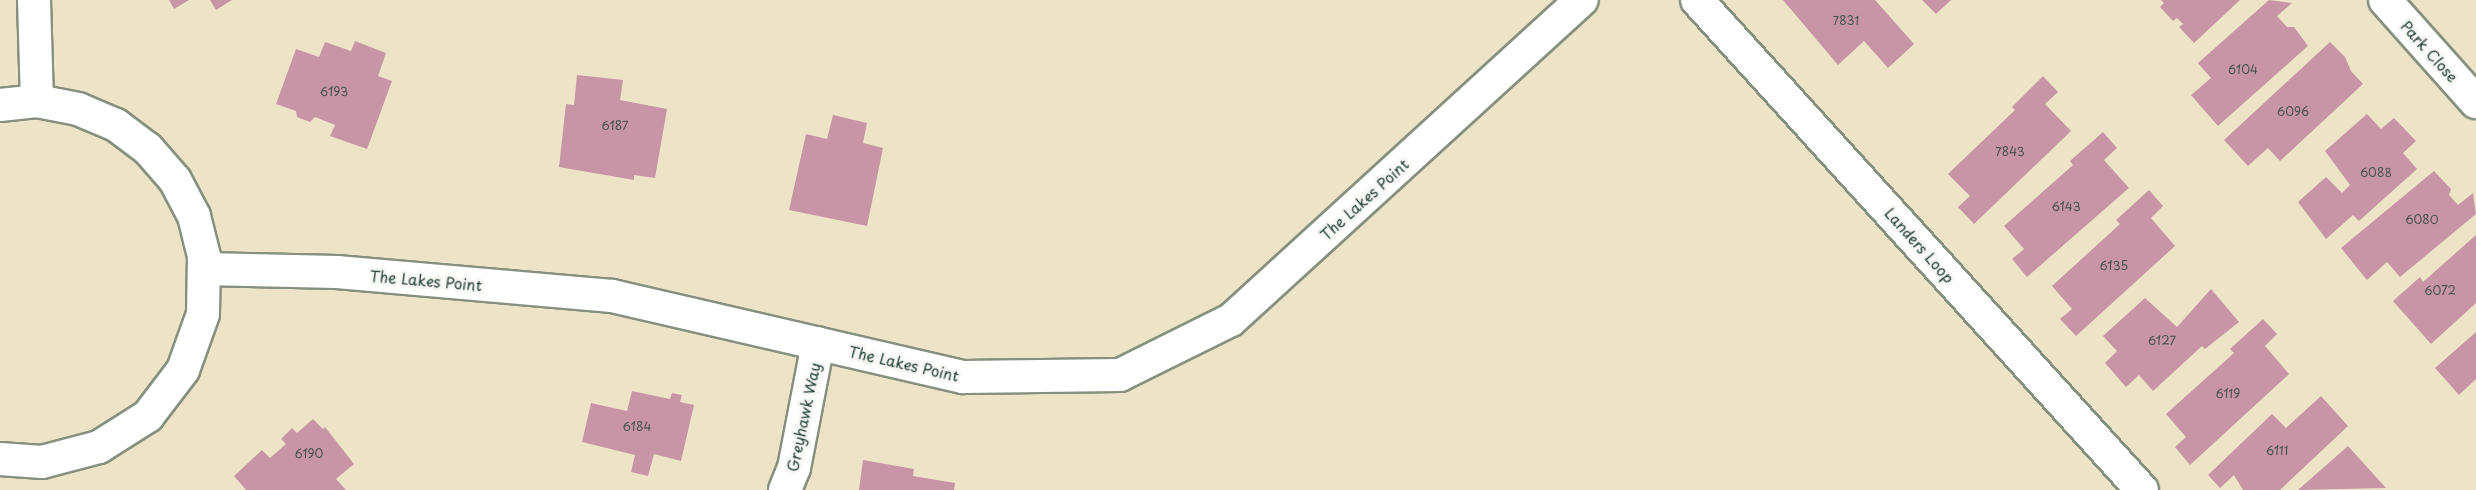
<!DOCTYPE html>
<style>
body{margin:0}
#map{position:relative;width:2476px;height:490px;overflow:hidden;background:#ede4c8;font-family:"Playpen Sans",sans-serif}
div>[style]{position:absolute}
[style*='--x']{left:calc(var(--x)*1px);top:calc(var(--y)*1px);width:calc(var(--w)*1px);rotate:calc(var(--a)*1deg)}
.building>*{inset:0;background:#c795a6}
.roads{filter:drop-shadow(2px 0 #86907e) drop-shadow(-2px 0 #86907e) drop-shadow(0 2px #86907e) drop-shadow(0 -2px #86907e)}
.minor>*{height:32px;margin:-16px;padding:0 16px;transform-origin:16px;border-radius:16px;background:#fff}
span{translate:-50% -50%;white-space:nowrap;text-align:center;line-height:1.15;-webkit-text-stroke:6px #f6f6f2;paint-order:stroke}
.number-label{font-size:12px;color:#495350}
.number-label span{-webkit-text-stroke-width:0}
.street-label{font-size:15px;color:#1f3d34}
</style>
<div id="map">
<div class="building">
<div style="clip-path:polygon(169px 0,189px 0,174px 9px)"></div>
<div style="clip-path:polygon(210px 0,232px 0,216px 10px)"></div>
<div style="clip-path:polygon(1783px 0,1875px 0,1914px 44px,1888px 68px,1864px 41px,1838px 65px)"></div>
<div style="clip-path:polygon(1922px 0,1951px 0,1936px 14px)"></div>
<div style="clip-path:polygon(2161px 0,2240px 0,2194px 43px,2179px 27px,2183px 24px,2177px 18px,2173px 21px,2160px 7px,2164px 3px)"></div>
<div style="clip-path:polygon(2269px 0,2292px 3px,2277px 16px,2287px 27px,2294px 27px,2308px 46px,2218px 126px,2191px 95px,2211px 78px,2198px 63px)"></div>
<div style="clip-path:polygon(355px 41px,386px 53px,378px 76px,392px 81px,367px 149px,330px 136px,335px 125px,315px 117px,310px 122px,297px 117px,296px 111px,276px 104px,296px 49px,319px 57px,325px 42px,351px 51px)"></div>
<div style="clip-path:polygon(2330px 42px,2345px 57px,2351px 71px,2363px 84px,2280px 161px,2268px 148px,2248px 166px,2224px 140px)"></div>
<div style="clip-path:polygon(577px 75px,623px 80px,620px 100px,667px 109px,655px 178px,634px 175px,634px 180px,559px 167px,566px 104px,574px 105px)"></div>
<div style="clip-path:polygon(2043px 76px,2058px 92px,2045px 104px,2071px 131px,1974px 224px,1958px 207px,1970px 196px,1948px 174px,2015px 110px,2012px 107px)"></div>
<div style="clip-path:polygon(2367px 114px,2381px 129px,2394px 118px,2416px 141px,2403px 153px,2417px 169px,2359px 221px,2353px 215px,2326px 239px,2298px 202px,2326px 177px,2342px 193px,2350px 185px,2325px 151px)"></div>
<div style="clip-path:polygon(833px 115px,867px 123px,863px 143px,883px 148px,867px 226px,789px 210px,806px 134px,827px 139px)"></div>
<div style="clip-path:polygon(2103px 132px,2117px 148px,2104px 160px,2129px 188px,2027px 277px,2012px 259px,2024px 249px,2004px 226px,2073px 165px,2070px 161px)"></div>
<div style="clip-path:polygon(2434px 171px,2451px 189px,2449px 195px,2458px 205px,2473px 193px,2476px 214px,2400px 277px,2387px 262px,2367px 280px,2341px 248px)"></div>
<div style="clip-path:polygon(2149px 190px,2163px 206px,2151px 218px,2175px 246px,2076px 336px,2060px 319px,2072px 309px,2052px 286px,2120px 224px,2116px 220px)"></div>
<div style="clip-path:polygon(2476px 235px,2476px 303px,2431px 344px,2393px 301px,2420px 277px,2423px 282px)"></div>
<div style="clip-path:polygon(2211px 289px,2239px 322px,2205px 349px,2202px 346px,2153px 391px,2139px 375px,2126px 387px,2105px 363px,2117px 351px,2103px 336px,2145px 298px,2177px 327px)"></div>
<div style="clip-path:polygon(2263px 319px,2277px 334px,2265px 346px,2289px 374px,2190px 465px,2175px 447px,2186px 437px,2166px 414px,2234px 353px,2230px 349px)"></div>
<div style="clip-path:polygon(2476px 332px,2476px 379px,2459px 395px,2435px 368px)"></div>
<div style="clip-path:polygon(632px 391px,670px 399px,672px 393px,682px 395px,680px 402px,694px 405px,681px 461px,654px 454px,648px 476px,631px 472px,635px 455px,582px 442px,591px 403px,627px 411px)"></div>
<div style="clip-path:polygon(2321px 396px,2348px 426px,2280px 490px,2243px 490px,2234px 475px,2220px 488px,2208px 475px,2272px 414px,2286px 428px)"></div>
<div style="clip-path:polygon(313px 419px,323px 429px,325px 427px,354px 464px,336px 479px,346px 490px,246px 490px,234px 476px,262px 450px,270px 458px,286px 444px,281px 439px,292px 428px,297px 433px)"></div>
<div style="clip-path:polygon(2348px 446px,2386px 488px,2298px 490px)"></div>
<div style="clip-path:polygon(863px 460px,914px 469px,913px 476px,955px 483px,954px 490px,859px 490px)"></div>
</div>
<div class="roads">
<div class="minor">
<div style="--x:34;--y:0;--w:101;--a:88.3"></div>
<div style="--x:1697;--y:0;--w:662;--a:47.76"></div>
<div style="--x:2385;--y:0;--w:137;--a:48.3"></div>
<div style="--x:0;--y:105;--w:37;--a:-6"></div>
<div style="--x:37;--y:101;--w:42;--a:11"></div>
<div style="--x:78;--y:109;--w:41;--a:22.8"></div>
<div style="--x:116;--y:125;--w:40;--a:37"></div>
<div style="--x:148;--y:149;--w:41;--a:48.9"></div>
<div style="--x:175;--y:180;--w:41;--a:62.2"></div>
<div style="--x:194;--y:216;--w:41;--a:76"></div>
<div style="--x:204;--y:256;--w:58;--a:91"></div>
<div style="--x:203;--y:314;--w:59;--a:109.7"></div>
<div style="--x:183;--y:370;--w:58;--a:127.3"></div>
<div style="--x:148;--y:416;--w:58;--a:147.7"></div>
<div style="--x:99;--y:447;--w:59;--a:165.3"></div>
<div style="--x:42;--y:462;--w:42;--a:-175.9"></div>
<div style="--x:204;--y:269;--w:133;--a:1.3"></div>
<div style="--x:337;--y:272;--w:276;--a:5"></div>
<div style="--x:612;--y:296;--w:360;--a:13"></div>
<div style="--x:963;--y:377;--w:157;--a:-0.7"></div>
<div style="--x:1120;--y:375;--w:124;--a:-26.4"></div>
<div style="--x:1231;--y:320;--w:475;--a:-42.4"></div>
<div style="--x:785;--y:490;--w:24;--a:-68"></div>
<div style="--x:794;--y:468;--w:127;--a:-79.1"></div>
</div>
</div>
<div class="number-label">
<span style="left:1846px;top:21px">7831</span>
<span style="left:2243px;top:70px">6104</span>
<span style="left:334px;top:92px">6193</span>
<span style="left:2293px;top:112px">6096</span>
<span style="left:615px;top:126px">6187</span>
<span style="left:2010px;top:152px">7843</span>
<span style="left:2376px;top:173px">6088</span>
<span style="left:2066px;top:207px">6143</span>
<span style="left:2422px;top:220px">6080</span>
<span style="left:2114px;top:266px">6135</span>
<span style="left:2440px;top:291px">6072</span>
<span style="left:2162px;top:341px">6127</span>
<span style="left:2228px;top:394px">6119</span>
<span style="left:637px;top:427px">6184</span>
<span style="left:2277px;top:451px">6111</span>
<span style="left:309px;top:454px">6190</span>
</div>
<div class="street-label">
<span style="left:2430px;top:51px;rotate:48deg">Park Close</span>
<span style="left:1364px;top:199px;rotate:-42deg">The Lakes Point</span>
<span style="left:1920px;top:245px;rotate:48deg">Landers Loop</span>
<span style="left:426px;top:280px;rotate:5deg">The Lakes Point</span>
<span style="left:904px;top:363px;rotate:13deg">The Lakes Point</span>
<span style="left:803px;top:417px;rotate:-78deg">Greyhawk Way</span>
</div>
</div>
